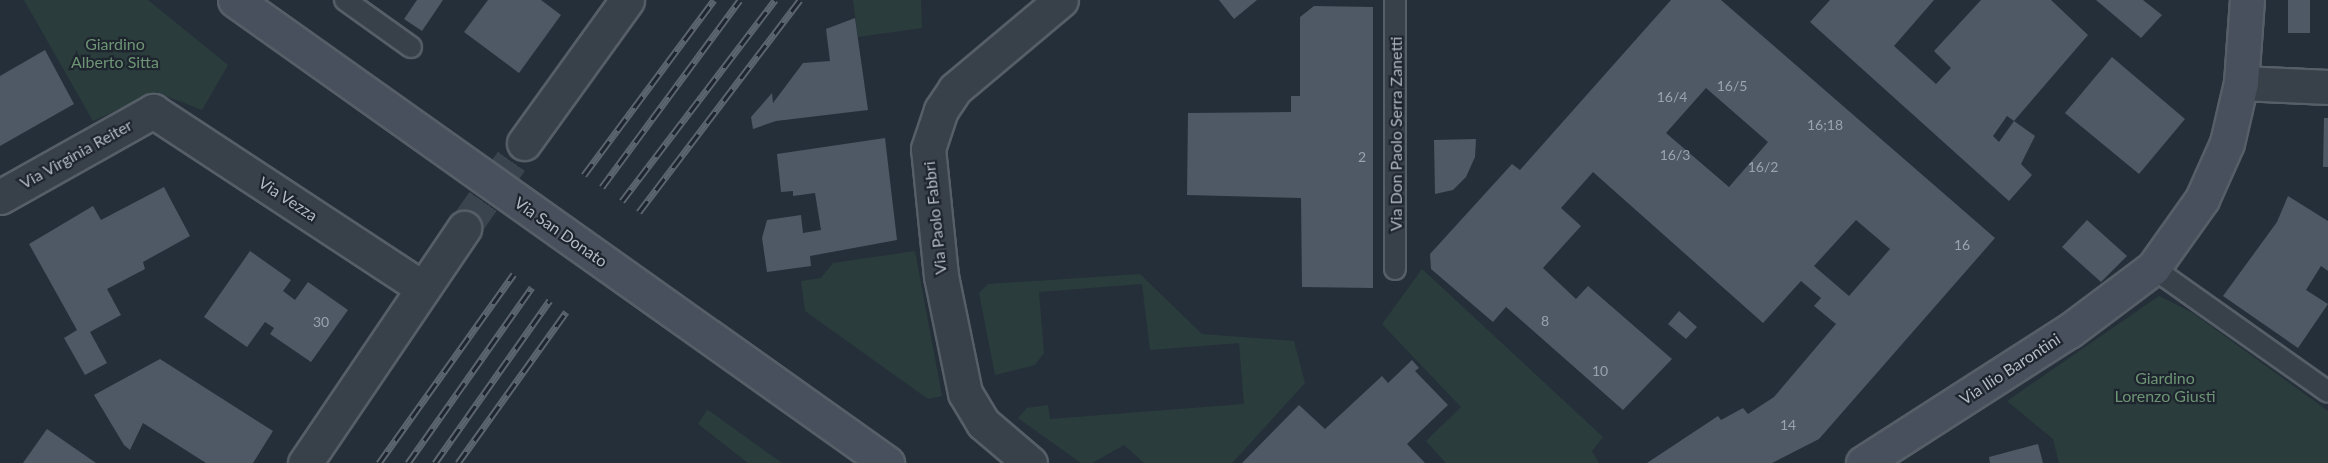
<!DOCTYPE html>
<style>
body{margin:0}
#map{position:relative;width:2328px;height:463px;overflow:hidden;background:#252f39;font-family:Lato,sans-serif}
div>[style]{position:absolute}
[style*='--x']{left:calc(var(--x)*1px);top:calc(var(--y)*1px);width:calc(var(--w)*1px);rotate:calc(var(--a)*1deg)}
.green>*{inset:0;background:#2a3d3c}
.building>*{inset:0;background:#4e5965}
.street-tunnel>*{height:33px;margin-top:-16.5px;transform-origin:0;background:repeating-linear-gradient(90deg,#3a444e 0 33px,transparent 0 49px)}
.roads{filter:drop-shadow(2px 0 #565e67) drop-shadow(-2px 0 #565e67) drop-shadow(0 2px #565e67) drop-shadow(0 -2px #565e67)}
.lane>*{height:20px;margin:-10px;padding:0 10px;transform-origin:10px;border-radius:10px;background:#38404a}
.street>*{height:33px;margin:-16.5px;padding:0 16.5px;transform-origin:16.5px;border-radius:16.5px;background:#38404a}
.secondary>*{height:33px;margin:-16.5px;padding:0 16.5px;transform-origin:16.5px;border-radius:16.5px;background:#47505c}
.rail>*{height:7px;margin-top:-3.5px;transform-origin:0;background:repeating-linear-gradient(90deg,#1e252e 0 14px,#5b6570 0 28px);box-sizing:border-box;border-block:2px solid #5b6570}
.bridges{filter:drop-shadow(2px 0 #565e67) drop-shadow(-2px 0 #565e67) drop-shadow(0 2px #565e67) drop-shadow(0 -2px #565e67)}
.secondary-bridge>*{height:33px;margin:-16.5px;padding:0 16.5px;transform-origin:16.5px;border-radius:16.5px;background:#47505c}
span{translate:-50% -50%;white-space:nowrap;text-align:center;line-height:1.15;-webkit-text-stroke:4.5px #1e252e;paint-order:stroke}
.number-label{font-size:14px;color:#9aa2ad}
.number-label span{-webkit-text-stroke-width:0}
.park-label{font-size:16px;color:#6d9474}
.street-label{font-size:16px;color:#b4bbc5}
</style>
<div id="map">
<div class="green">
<div style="clip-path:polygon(24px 0,148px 0,228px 65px,202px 110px,156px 92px,93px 121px)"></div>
<div style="clip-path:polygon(853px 0,921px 0,922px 28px,858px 37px)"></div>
<div style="clip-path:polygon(915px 251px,942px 396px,928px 399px,805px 311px,801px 281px,821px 278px,833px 263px)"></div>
<div style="clip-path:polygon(1422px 269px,1603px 437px,1592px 451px,1599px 463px,1446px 463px,1426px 441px,1461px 407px,1382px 324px)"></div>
<div style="clip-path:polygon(1140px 274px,1202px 334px,1294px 341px,1305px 383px,1232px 463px,1144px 463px,1124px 445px,1092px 463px,1081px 463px,1018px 418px,1027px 408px,1048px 405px,1050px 419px,1244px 404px,1239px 343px,1150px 350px,1142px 284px,1039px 292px,1044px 353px,1035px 365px,995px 375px,979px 293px,988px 284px)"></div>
<div style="clip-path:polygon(2159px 296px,2193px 313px,2328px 411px,2328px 463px,2059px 463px,2053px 439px,2007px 401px)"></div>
<div style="clip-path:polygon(707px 410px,708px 410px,782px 463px,748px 463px,698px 424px)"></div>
</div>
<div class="building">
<div style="clip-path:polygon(417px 0,443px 0,422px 31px,404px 19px)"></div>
<div style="clip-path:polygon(488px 0,541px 0,561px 15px,519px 73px,464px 32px)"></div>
<div style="clip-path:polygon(1219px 0,1257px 0,1234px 19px)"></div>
<div style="clip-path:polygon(evenodd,1671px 0,1721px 0,1995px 238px,1819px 439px,1772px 463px,1647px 463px,1718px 416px,1721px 420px,1743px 408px,1748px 414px,1774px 397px,1836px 324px,1814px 306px,1821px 298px,1801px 281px,1763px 323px,1593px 172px,1561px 208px,1581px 226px,1543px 268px,1576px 299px,1588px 286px,1672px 359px,1623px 410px,1506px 307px,1493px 322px,1431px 269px,1430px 254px,1512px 164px,1520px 170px,1671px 0,1706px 88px,1768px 142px,1729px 187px,1666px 133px,1706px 88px,1671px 0,1856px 220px,1890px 249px,1849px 296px,1814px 266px,1856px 220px)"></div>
<div style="clip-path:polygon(evenodd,1830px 0,1934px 0,1894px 46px,1936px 84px,1951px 68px,1934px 51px,1981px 0,2051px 0,2088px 35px,2014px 121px,2035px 136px,2021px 164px,2032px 175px,2009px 201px,1810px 22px,1830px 0,2007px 116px,2014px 121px,1999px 142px,1993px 136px,2007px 116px)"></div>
<div style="clip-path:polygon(2096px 0,2143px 0,2162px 15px,2141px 38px)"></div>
<div style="clip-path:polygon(2288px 0,2310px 0,2310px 33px,2288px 33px)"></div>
<div style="clip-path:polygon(1314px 6px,1373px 7px,1373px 288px,1302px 287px,1301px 198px,1187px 195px,1188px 113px,1291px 112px,1291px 96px,1300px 96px,1300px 17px)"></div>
<div style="clip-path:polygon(855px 18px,868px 110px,776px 121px,753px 129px,751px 117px,772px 93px,773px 103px,803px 63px,830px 61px,826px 29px)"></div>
<div style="clip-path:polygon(45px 50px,74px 104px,0 146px,0 76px)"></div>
<div style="clip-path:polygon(2112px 57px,2185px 119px,2139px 174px,2065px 113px)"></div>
<div style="clip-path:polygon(2324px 118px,2328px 118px,2328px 167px,2323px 167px)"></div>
<div style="clip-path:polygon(885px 138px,897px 240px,810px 256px,811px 266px,767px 272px,762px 238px,767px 220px,801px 215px,803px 233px,821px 230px,815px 193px,793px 196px,793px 191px,781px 192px,777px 154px)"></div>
<div style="clip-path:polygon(1476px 139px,1475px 157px,1466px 177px,1453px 190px,1435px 194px,1434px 140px)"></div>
<div style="clip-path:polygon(164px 187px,190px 236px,143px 262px,145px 269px,107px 289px,121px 315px,90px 332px,107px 363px,85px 375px,64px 338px,77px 330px,29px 244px,93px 206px,101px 220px)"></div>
<div style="clip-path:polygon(2288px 196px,2328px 221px,2328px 271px,2321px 266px,2306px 290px,2328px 304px,2298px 348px,2223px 296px,2277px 222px)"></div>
<div style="clip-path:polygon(2087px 220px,2127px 256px,2101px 282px,2062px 247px)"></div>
<div style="clip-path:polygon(250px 251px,291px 280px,283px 291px,295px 300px,308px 282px,348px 310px,311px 362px,270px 334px,274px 328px,265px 322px,247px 347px,204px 317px)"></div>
<div style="clip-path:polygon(1679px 311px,1697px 327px,1686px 339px,1668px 324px)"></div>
<div style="clip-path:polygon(160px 359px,273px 431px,253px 463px,206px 463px,143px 423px,130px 450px,124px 445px,94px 395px)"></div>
<div style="clip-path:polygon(1412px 360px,1419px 368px,1415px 371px,1448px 405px,1407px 444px,1425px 463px,1242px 463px,1299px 405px,1325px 429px,1382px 376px,1388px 383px)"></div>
<div style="clip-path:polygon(47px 429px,96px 463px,23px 463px)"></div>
<div style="clip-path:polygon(2038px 444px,2043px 463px,1990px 463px,1989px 457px)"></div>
</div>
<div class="street-tunnel">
<div style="--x:464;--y:228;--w:104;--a:-54.8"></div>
</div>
<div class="roads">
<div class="lane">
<div style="--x:345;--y:0;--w:81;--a:35.5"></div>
<div style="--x:2153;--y:268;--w:214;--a:35.3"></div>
<div style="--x:1395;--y:269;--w:269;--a:-90"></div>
</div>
<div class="street">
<div style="--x:2241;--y:83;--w:87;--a:2.6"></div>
<div style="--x:524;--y:143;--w:176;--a:-54.2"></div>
<div style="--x:0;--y:197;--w:176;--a:-29.3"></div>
<div style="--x:153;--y:111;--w:322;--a:33.3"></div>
<div style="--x:305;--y:463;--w:284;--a:-55.9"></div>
<div style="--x:1030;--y:463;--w:62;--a:-139.6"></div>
<div style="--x:983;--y:423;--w:35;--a:-121"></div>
<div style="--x:965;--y:393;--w:119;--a:-101.6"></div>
<div style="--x:941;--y:276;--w:128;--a:-95.8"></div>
<div style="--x:928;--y:149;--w:41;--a:-71.6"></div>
<div style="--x:941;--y:110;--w:25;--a:-56"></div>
<div style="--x:955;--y:89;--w:138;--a:-40"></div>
</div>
<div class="secondary">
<div style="--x:1863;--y:463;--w:245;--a:-32.7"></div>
<div style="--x:2069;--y:331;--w:105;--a:-36.9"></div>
<div style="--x:2153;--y:268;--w:85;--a:-54.6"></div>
<div style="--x:2202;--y:199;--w:61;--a:-65.9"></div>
<div style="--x:2227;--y:143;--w:62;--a:-76.9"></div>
<div style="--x:2241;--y:83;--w:83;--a:-85.9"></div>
</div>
</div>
<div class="rail">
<div style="--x:584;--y:175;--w:218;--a:-53.4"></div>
<div style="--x:602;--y:187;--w:232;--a:-53.6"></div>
<div style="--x:622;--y:201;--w:253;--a:-52.7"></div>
<div style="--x:639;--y:212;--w:266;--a:-52.8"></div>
<div style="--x:379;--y:463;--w:232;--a:-54.5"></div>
<div style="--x:408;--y:463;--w:215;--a:-54.8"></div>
<div style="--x:435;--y:463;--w:199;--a:-54.8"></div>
<div style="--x:458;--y:463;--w:186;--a:-54.4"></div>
</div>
<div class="bridges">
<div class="secondary-bridge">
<div style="--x:235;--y:0;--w:800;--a:35.38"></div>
</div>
</div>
<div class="number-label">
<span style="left:1732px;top:86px">16/5</span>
<span style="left:1672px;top:97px">16/4</span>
<span style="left:1825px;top:125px">16;18</span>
<span style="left:1675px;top:155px">16/3</span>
<span style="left:1362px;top:157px">2</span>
<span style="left:1763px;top:167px">16/2</span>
<span style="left:1962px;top:245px">16</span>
<span style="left:1545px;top:321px">8</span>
<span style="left:321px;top:322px">30</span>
<span style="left:1600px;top:371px">10</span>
<span style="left:1788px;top:425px">14</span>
</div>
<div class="park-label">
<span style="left:115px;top:53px">Giardino<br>Alberto Sitta</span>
<span style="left:2165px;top:387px">Giardino<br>Lorenzo Giusti</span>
</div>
<div class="street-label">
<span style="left:1396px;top:134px;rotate:-90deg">Via Don Paolo Serra Zanetti</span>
<span style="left:76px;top:154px;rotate:-29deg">Via Virginia Reiter</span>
<span style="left:288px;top:199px;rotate:33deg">Via Vezza</span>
<span style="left:935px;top:218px;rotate:-96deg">Via Paolo Fabbri</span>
<span style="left:561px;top:232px;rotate:35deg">Via San Donato</span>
<span style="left:2010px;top:369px;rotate:-33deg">Via Ilio Barontini</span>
</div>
</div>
